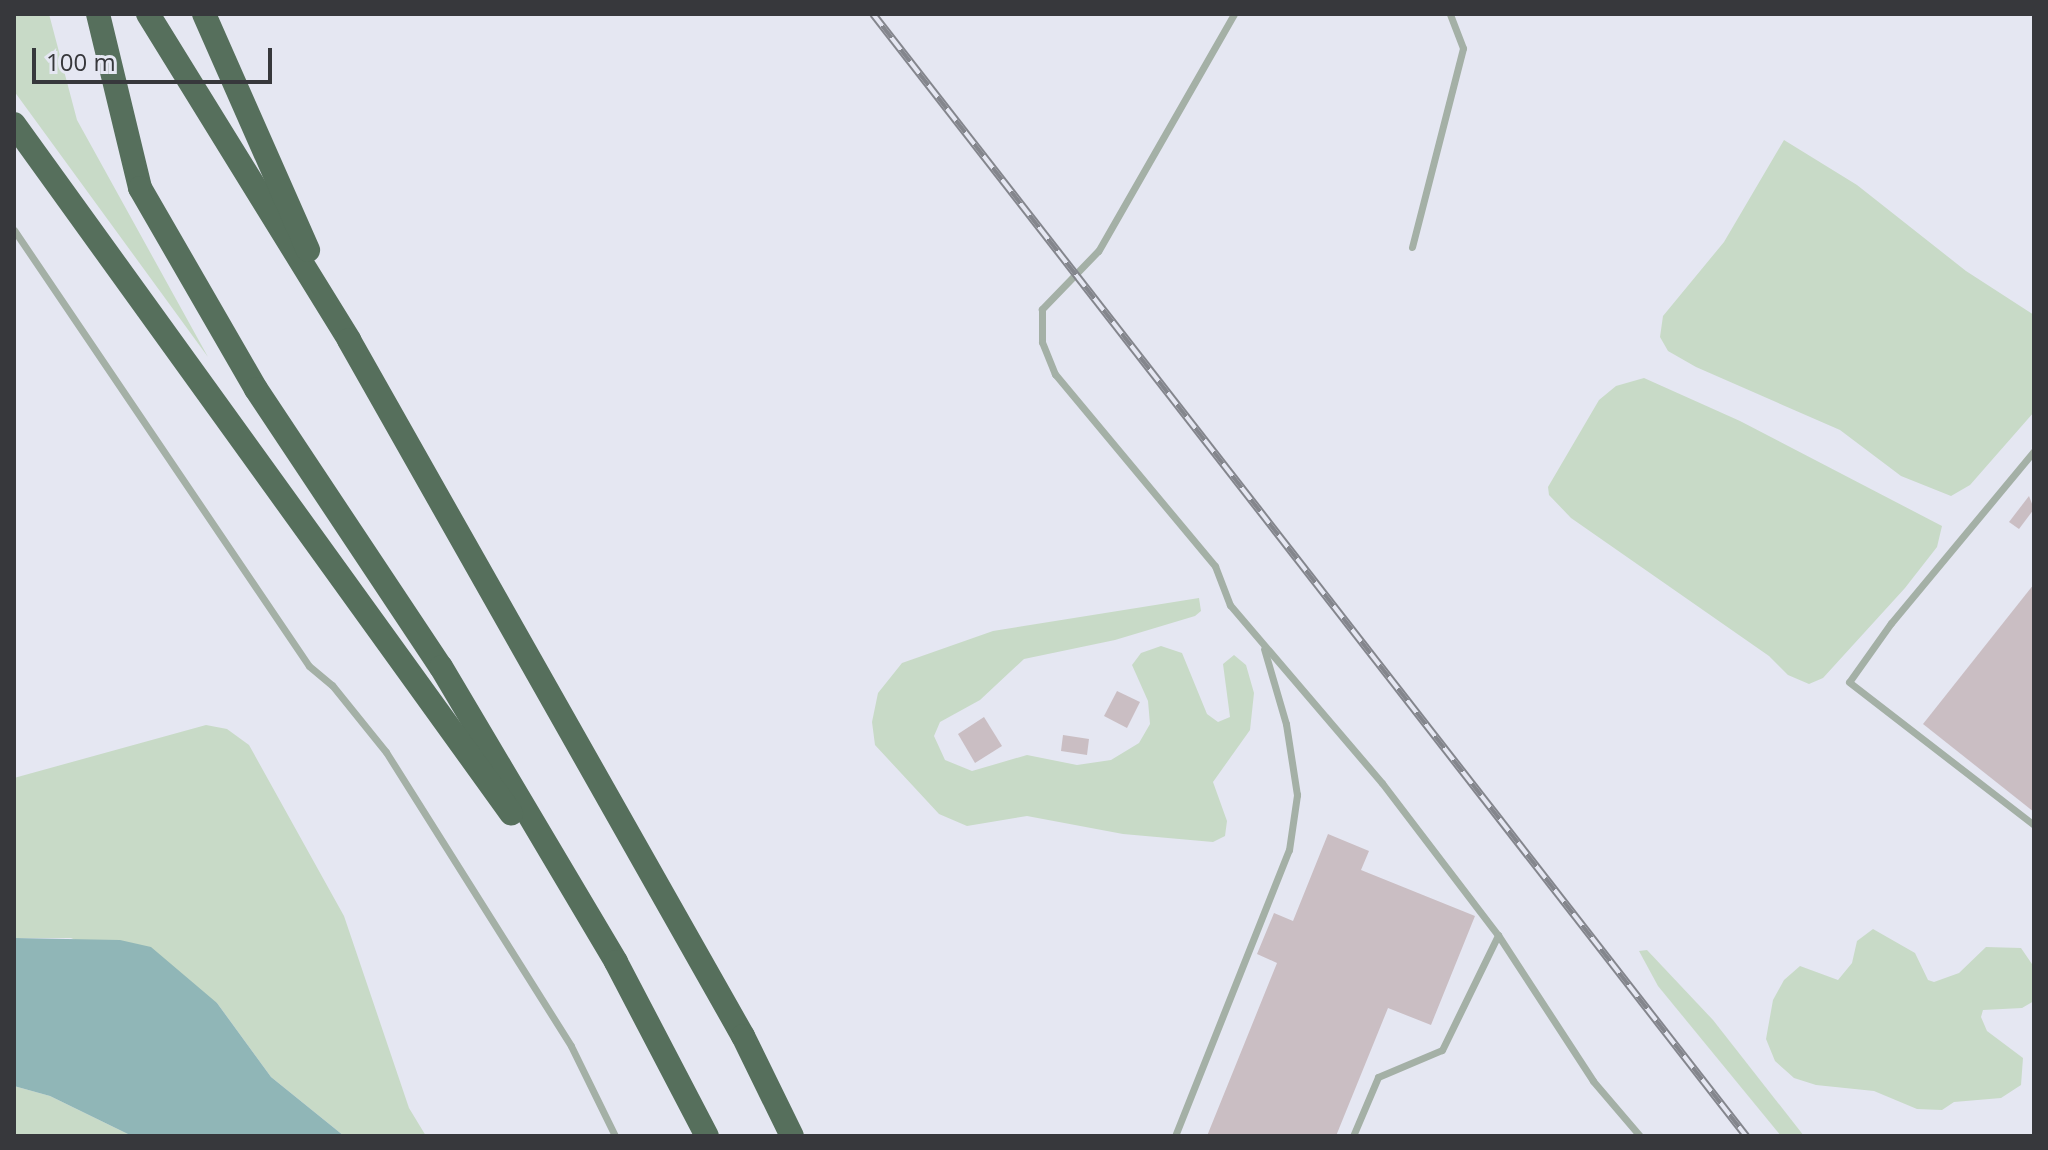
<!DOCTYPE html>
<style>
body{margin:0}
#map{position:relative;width:2048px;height:1150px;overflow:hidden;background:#e5e7f2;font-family:"Open Sans",sans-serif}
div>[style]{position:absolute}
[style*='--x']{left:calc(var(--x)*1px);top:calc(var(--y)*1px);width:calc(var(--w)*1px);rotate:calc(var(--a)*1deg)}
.green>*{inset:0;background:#c8dac7}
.water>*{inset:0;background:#90b6b7}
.building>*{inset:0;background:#cabec3}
.lane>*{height:7px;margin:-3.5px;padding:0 3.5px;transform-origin:3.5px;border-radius:3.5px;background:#a4b0a6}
.highway>*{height:24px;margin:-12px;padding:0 12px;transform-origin:12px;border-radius:12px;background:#566f5c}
.rail>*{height:8px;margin-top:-4px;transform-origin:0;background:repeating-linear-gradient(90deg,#e5e7f2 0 15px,#84868d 0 30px);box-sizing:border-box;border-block:2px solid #84868d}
span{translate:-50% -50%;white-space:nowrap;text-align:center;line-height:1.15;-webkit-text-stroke:6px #e5e7f2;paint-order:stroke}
.frame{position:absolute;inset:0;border:16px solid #37383c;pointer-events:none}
.scale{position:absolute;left:32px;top:48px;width:240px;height:36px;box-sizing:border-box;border:4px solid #37383c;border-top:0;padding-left:10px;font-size:24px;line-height:28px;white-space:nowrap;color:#37383c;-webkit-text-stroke:6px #e5e7f2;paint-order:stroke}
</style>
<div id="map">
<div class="green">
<div style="clip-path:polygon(14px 14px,49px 14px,77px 120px,208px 357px,14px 91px)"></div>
<div style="clip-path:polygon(1784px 140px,1857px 185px,1966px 271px,2034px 315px,2034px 412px,1970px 485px,1951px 496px,1901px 476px,1840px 430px,1696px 367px,1668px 351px,1660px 337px,1663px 316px,1724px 242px)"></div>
<div style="clip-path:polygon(1644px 378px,1740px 421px,1942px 526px,1937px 547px,1905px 588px,1823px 678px,1809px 684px,1788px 675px,1769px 656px,1571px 518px,1549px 495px,1548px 487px,1599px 400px,1616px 386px)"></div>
<div style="clip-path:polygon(1199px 598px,1201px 611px,1195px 616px,1115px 640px,1024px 659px,980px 700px,940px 722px,934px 736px,945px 760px,972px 771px,1027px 755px,1077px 765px,1111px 760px,1139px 743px,1150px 724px,1148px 701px,1132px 665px,1141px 653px,1161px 646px,1182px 653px,1207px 714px,1218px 722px,1230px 717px,1223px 664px,1234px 655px,1246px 665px,1254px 693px,1250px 730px,1213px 782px,1227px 821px,1225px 836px,1213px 842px,1123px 834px,1027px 816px,967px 826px,939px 814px,875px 745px,872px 722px,878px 693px,902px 663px,993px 631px)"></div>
<div style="clip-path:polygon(206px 725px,227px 729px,249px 745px,344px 916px,409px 1108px,426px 1136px,344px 1136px,271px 1077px,217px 1003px,71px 938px,14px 938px,14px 778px)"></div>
<div style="clip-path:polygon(1873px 929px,1915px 953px,1928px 980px,1934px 982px,1959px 973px,1986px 947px,2021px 948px,2034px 967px,2034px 1001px,2022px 1008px,1983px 1010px,1981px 1017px,1987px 1031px,2023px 1058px,2021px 1085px,2001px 1098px,1954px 1102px,1942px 1110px,1917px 1109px,1874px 1091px,1816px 1085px,1794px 1078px,1775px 1061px,1766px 1039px,1773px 1000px,1784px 980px,1800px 966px,1838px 980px,1852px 963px,1857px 941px)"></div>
<div style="clip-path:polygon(1647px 950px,1713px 1020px,1804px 1136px,1781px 1136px,1658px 986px,1639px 951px)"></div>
<div style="clip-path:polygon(14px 1086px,50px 1096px,132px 1136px,14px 1136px)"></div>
</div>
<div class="water">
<div style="clip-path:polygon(14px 938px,120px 940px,151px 947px,217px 1003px,271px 1077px,344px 1136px,132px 1136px,50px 1096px,14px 1086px)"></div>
</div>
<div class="building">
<div style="clip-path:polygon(2029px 496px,2034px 509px,2019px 529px,2009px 522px)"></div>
<div style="clip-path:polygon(2034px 584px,2034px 812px,1923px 724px)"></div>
<div style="clip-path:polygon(1117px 691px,1140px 702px,1127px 728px,1104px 716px)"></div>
<div style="clip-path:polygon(984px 717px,1002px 746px,975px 763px,958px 734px)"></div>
<div style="clip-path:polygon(1063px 735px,1089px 739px,1087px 755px,1061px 751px)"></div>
<div style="clip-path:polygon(1328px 834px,1369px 851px,1361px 870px,1475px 916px,1431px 1025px,1388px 1008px,1336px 1136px,1207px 1136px,1277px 963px,1257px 954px,1274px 913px,1293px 921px)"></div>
</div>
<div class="lane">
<div style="--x:1234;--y:14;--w:273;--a:119.8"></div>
<div style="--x:1098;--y:251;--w:81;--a:134"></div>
<div style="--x:1042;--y:309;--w:33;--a:90"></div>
<div style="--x:1042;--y:342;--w:35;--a:68"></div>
<div style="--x:1055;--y:374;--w:250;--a:50.2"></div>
<div style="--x:1215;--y:566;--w:42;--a:69"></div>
<div style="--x:1230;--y:605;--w:234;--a:49.5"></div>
<div style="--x:1382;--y:783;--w:191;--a:52.7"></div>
<div style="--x:1498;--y:935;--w:174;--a:56.9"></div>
<div style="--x:1593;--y:1081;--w:72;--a:49.5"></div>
<div style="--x:14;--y:230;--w:526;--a:55.92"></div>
<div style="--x:309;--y:666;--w:30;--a:40"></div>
<div style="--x:332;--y:685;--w:86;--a:51.1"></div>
<div style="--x:386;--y:752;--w:347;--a:57.8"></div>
<div style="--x:571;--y:1046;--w:100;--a:63.9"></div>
<div style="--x:1412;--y:247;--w:205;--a:-75.6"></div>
<div style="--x:1463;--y:48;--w:36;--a:-111"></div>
<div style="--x:2034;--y:451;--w:224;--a:129.7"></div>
<div style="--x:1891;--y:623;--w:72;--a:125.4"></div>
<div style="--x:1849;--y:682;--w:234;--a:37.7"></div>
<div style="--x:1175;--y:1136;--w:308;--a:-68.3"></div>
<div style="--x:1289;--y:850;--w:56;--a:-81.7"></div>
<div style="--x:1297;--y:795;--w:72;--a:-98.8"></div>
<div style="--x:1286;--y:724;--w:78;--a:-106.3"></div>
<div style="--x:1353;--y:1136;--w:64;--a:-67"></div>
<div style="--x:1378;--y:1077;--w:69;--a:-22.9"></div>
<div style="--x:1442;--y:1050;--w:128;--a:-64"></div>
</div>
<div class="highway">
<div style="--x:98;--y:14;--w:179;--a:76.4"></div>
<div style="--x:140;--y:188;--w:232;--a:60"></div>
<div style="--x:256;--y:389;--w:334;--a:56.4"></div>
<div style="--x:441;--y:667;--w:343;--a:59.3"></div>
<div style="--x:616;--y:962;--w:196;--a:62.4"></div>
<div style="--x:148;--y:14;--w:383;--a:58.3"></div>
<div style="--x:349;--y:340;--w:800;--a:60.49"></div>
<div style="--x:743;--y:1036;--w:111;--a:63.9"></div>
<div style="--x:204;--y:14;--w:258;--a:66.2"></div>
<div style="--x:14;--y:124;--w:850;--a:54.2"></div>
</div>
<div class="rail">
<div style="--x:873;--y:14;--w:1422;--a:52.11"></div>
</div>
<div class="frame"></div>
<div class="scale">100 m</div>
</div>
